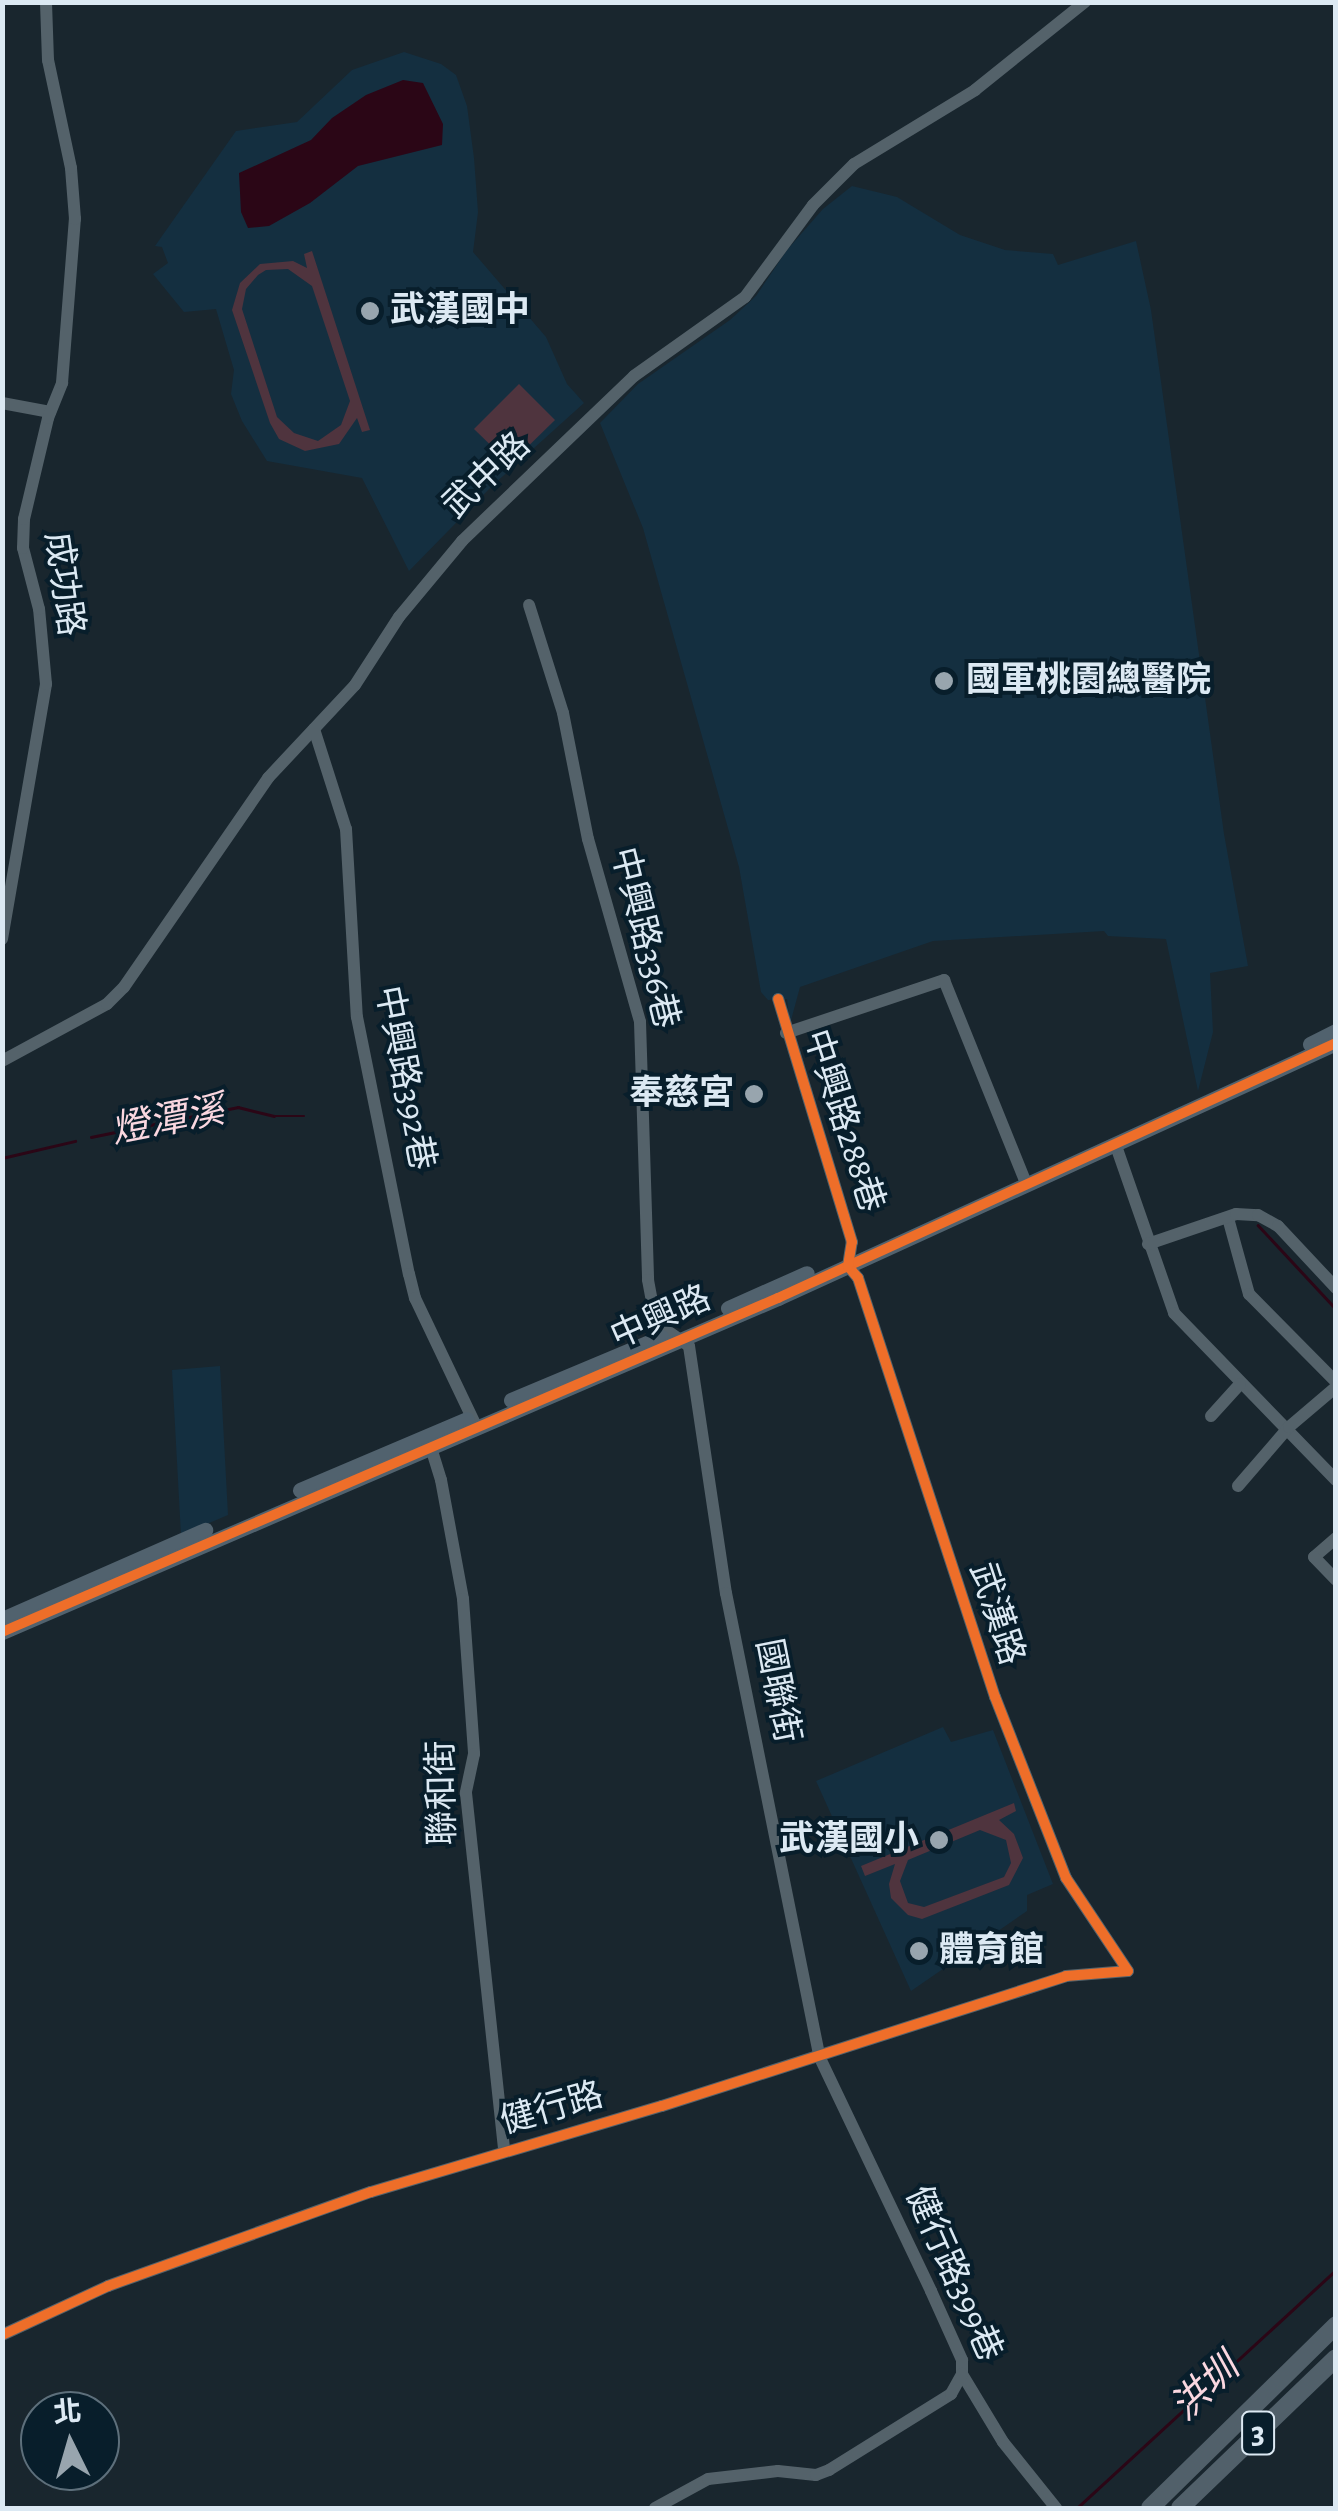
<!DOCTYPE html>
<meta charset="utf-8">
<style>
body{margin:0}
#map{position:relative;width:1338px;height:2511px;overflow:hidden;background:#19262e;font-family:"Alegreya Sans","Noto Sans TC",sans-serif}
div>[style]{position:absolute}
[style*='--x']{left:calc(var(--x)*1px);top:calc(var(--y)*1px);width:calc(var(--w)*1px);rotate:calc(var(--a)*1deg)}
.built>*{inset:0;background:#142f40}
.green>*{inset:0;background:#4f343e}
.water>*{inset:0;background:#2b0616}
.stream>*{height:2.5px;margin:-1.25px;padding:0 1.25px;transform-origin:1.25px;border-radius:1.25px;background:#2b0616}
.minor>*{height:12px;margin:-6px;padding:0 6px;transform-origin:6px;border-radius:6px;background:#54626a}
.major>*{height:15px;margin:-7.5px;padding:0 7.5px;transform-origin:7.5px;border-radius:7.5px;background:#51626e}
.highway>*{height:18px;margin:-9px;padding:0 9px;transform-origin:9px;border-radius:9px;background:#51606a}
.cycleway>*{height:10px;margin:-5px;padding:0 5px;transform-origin:5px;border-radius:5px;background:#ee6e29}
.dots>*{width:28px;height:28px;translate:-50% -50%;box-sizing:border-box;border:5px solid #081e2b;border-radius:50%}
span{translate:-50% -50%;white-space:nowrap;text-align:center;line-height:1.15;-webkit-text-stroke:8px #081e2b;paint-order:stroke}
.shield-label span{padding:2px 8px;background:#081e2b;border:2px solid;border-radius:8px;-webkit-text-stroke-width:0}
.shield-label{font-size:32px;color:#dce9f3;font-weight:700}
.poi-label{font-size:35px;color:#dce9f3;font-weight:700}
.left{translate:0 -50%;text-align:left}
.right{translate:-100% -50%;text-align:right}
.street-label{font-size:35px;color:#dce9f3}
.water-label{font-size:38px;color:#fad7e0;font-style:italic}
.frame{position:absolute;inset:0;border:5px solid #dce9f3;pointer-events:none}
.north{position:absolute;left:20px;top:2391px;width:100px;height:100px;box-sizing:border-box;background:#081e2b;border:2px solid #5d6f7b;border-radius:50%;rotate:355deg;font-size:28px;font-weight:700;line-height:40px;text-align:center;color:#dce9f3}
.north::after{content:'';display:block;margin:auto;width:35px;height:45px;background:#98a5ae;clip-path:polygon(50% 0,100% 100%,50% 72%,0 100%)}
</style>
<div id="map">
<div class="built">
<div style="clip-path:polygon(404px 52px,441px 64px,456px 75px,467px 106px,474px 158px,478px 212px,473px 252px,546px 337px,567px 384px,584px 403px,493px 485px,409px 571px,362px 478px,267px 461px,242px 421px,231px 394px,234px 370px,216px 309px,184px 312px,153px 274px,168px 263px,162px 247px,155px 246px,236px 131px,297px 122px,352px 70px)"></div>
<div style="clip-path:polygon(852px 186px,897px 197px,960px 235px,1005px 250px,1053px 254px,1058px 265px,1136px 241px,1151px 310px,1224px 834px,1248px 966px,1210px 973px,1213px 1032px,1198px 1091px,1166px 939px,1108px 936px,1104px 931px,933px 941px,800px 987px,790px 1024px,787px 999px,768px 1000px,761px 992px,739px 867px,643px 528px,600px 423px,638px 384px,730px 320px,756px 296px,787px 250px,823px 209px)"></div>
<div style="clip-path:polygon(220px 1366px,228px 1515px,181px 1535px,172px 1370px)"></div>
<div style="clip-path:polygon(943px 1727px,951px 1742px,993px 1730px,1053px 1884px,1027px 1895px,1027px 1911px,911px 1991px,816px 1781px)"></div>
</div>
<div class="green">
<div style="clip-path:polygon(evenodd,312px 251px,370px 430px,362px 432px,357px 418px,339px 444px,305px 451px,279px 439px,270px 423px,232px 310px,240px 283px,260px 264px,293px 261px,307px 268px,304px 254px,312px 251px,288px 269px,312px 286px,350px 401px,341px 425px,318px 441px,294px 433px,277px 417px,242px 309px,246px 289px,258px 275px,266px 270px,288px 269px)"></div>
<div style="clip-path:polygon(519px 384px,555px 420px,510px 464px,474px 429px)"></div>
<div style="clip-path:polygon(evenodd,1014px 1803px,1016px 1811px,999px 1820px,1014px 1834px,1023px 1858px,1009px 1885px,922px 1919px,908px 1915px,891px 1898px,889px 1884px,895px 1864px,865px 1876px,861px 1866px,1014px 1803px,980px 1830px,1006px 1840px,1011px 1863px,1004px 1877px,924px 1907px,908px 1903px,900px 1881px,908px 1860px,980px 1830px)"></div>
</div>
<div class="water">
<div style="clip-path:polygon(403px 80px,423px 83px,443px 124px,442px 145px,358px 166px,310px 203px,269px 226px,248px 228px,241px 212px,239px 173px,311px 140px,332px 118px,366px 95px)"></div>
</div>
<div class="stream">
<div style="--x:91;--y:1137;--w:150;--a:-11.5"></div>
<div style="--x:238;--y:1107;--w:37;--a:14"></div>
<div style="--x:274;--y:1116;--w:30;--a:0"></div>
<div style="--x:2;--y:1158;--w:75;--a:-13.1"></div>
<div style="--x:1258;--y:1225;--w:115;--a:47.1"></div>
<div style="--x:1077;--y:2508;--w:352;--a:-42.6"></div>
</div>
<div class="minor">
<div style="--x:2;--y:403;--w:49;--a:10.6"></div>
<div style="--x:529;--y:605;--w:113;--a:72.5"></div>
<div style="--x:563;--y:713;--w:128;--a:78.8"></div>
<div style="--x:588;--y:839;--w:190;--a:74.1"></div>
<div style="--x:640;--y:1022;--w:258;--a:88.2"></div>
<div style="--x:648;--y:1280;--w:44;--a:79.5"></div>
<div style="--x:656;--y:1323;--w:40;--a:34.9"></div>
<div style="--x:689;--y:1346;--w:250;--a:81.5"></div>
<div style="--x:726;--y:1593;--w:472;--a:78.6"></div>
<div style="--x:819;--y:2056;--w:260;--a:64.5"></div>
<div style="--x:931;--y:2291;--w:76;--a:65.8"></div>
<div style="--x:962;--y:2360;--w:14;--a:90"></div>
<div style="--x:962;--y:2374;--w:79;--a:58.9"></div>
<div style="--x:1003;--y:2442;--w:85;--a:51.2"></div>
<div style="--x:314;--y:729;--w:105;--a:72.3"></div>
<div style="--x:346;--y:829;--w:188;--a:86.7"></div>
<div style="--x:357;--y:1017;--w:262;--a:78.6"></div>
<div style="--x:409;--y:1274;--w:25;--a:76"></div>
<div style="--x:415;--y:1298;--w:142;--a:64.5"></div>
<div style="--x:2;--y:939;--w:259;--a:-80.2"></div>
<div style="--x:46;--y:684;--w:75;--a:-95.3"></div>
<div style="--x:39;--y:609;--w:63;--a:-104.7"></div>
<div style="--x:23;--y:548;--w:29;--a:-88"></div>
<div style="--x:24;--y:519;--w:104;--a:-76.6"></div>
<div style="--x:48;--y:418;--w:38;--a:-68"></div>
<div style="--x:62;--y:383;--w:165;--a:-85.5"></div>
<div style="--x:75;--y:219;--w:51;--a:-94.5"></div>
<div style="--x:71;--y:168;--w:110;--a:-102"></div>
<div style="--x:48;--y:60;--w:58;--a:-92"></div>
<div style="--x:786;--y:1033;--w:167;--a:-18.5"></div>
<div style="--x:944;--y:980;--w:221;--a:68"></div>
<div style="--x:2;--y:1061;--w:119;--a:-28.5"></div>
<div style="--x:107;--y:1004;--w:24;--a:-45"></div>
<div style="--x:124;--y:987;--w:254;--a:-55.4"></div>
<div style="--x:268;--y:778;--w:127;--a:-46.9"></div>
<div style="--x:355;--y:685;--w:81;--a:-57.1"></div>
<div style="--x:399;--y:617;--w:99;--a:-50.3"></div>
<div style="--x:462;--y:541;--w:238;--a:-43.8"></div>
<div style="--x:634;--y:376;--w:136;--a:-35.4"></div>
<div style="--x:745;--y:297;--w:114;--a:-53.5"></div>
<div style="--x:813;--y:205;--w:58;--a:-45"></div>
<div style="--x:854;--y:164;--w:142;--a:-31.4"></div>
<div style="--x:975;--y:90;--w:141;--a:-38.7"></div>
<div style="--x:1116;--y:1146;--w:177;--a:70.8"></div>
<div style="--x:1174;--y:1313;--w:233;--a:45.9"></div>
<div style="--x:1228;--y:1218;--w:79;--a:74.6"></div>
<div style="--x:1249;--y:1294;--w:124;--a:45.3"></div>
<div style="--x:1148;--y:1244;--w:93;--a:-18.8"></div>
<div style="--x:1236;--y:1214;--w:22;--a:3"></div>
<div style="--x:1258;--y:1215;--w:23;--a:29"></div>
<div style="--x:1278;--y:1226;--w:85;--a:46.9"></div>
<div style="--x:1211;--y:1416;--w:43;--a:-47.8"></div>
<div style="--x:428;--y:1438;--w:44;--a:72.8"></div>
<div style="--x:441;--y:1480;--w:121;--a:79.5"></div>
<div style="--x:463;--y:1599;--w:155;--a:85.9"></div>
<div style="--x:474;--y:1754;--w:40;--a:102"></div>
<div style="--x:466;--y:1793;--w:360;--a:83.9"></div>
<div style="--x:1238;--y:1486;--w:78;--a:-49.2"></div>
<div style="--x:1289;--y:1427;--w:62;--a:-40.4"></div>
<div style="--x:1336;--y:1538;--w:29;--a:139"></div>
<div style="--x:1314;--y:1557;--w:32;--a:46"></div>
<div style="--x:2;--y:2335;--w:117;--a:-24.8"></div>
<div style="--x:108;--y:2286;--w:279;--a:-19.7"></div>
<div style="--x:371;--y:2192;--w:303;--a:-16.5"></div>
<div style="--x:662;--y:2106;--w:424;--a:-17.8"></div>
<div style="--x:1066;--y:1976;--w:62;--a:-4.6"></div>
<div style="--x:1128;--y:1971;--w:112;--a:-123.7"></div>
<div style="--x:1066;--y:1878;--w:194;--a:-111.4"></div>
<div style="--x:995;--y:1697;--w:441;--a:-108.1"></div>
<div style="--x:858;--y:1278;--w:16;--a:-130"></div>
<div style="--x:848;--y:1266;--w:24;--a:-81"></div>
<div style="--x:852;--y:1242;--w:254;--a:-106.9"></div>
<div style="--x:655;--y:2508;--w:60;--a:-28.7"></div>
<div style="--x:708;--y:2479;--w:70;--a:-6.5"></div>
<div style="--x:778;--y:2471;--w:38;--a:6"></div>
<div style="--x:816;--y:2475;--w:14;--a:-21"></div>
<div style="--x:829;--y:2470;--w:144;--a:-31.9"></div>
<div style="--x:951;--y:2394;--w:23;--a:-61"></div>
</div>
<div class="major">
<div style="--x:1310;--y:1044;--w:29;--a:-27"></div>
<div style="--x:728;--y:1308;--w:86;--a:-23.9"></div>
<div style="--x:511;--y:1400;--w:163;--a:-22.8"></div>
<div style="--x:300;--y:1490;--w:181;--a:-23"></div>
<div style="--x:2;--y:1619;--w:222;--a:-23.7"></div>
<div style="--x:2;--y:1632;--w:845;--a:-23.29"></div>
<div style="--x:778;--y:1298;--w:614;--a:-24.56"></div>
</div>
<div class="highway">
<div style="--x:1150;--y:2508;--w:261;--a:-44.5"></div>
<div style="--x:1180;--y:2508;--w:216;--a:-43.9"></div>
</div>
<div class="cycleway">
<div style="--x:2;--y:1632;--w:845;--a:-23.29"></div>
<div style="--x:778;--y:1298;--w:614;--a:-24.56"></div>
<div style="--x:2;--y:2335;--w:117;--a:-24.8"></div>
<div style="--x:108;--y:2286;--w:279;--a:-19.7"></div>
<div style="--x:371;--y:2192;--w:303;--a:-16.5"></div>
<div style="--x:662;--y:2106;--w:424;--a:-17.8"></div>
<div style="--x:1066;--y:1976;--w:62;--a:-4.6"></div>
<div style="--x:1128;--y:1971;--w:112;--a:-123.7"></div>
<div style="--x:1066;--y:1878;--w:194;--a:-111.4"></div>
<div style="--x:995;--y:1697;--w:441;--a:-108.1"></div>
<div style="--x:858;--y:1278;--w:16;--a:-130"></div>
<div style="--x:848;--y:1266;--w:24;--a:-81"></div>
<div style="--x:852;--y:1242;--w:254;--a:-106.9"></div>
</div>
<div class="dots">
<div style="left:370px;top:311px;background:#98a5ae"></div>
<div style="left:944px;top:681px;background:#98a5ae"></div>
<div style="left:754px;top:1094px;background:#98a5ae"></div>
<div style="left:939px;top:1840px;background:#98a5ae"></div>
<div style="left:919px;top:1951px;background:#98a5ae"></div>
</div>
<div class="shield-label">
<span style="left:1258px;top:2433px">3</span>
</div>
<div class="poi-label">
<span class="left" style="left:390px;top:311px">武漢國中</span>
<span class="left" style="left:966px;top:681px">國軍桃園總醫院</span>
<span class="right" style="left:734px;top:1094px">奉慈宮</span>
<span class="right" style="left:919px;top:1840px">武漢國小</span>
<span class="left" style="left:939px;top:1951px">體育館</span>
</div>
<div class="street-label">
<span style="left:487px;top:476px;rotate:-44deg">武中路</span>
<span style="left:63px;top:584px;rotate:82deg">成功路</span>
<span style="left:644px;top:938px;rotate:76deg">中興路336巷</span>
<span style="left:404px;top:1078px;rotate:79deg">中興路392巷</span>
<span style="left:843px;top:1121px;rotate:72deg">中興路288巷</span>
<span style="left:661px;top:1318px;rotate:-24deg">中興路</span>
<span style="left:996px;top:1614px;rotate:72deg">武漢路</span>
<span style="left:777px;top:1691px;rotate:79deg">國聯街</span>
<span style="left:443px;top:1793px;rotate:-91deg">聯和街</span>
<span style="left:552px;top:2109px;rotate:-16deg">健行路</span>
<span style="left:953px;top:2274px;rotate:66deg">健行路399巷</span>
</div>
<div class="water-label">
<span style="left:168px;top:1122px;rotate:-11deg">燈潭溪</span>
<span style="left:1206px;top:2389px;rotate:-43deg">洪圳</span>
</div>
<div class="frame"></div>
<div class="north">北</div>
</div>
